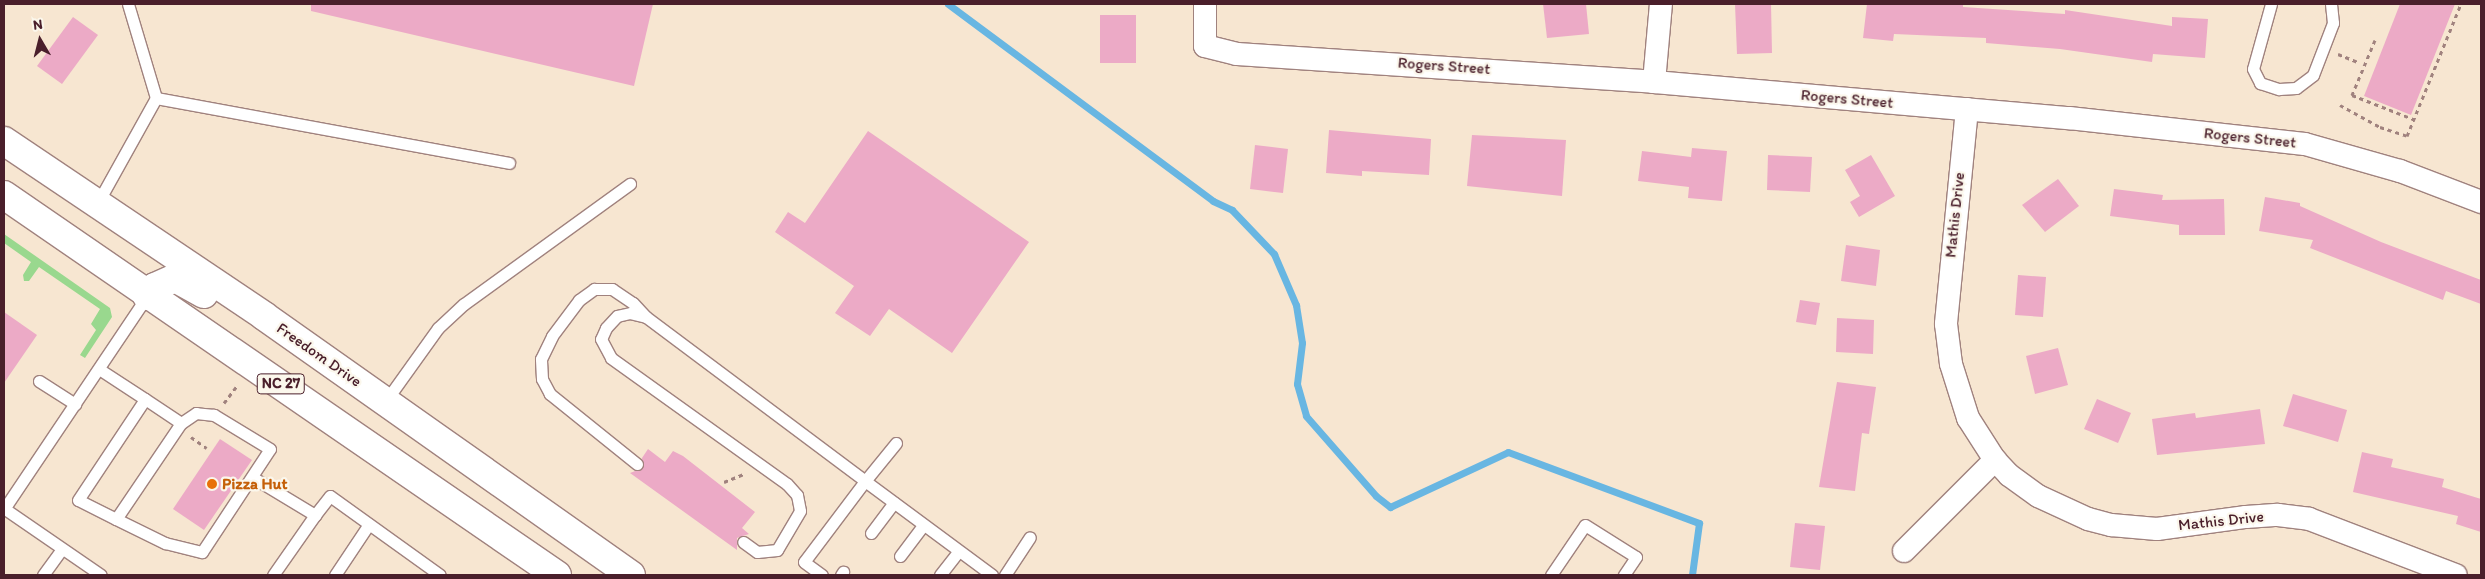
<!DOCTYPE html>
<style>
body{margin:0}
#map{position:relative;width:2485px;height:579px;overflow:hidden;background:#f7e6d1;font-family:Itim,sans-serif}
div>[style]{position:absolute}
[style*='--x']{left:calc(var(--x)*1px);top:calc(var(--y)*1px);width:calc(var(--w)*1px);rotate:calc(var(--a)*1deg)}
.green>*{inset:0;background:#99d88e}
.stream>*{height:7px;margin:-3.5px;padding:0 3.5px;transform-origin:3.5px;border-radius:3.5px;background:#68b6e2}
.building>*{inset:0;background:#ecaac6}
.path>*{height:3px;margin-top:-1.5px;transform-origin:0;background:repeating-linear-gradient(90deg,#a0827e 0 4px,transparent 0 8px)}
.roads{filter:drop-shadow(1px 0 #a0827e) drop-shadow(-1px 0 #a0827e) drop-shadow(0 1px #a0827e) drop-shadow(0 -1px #a0827e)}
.service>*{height:11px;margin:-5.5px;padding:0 5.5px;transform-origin:5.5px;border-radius:5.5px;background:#fff}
.minor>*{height:22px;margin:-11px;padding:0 11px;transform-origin:11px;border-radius:11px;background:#fff}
.primary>*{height:28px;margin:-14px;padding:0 14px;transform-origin:14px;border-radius:14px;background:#fff}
.dots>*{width:14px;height:14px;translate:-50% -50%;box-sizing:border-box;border:2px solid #fbf7ec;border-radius:50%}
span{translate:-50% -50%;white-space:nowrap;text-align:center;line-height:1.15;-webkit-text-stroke:4.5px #fbf7ec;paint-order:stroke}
.shield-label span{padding:1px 4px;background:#fbf7ec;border:1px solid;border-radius:4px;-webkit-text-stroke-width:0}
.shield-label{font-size:15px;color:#4a1f2b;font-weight:700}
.street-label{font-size:16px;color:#4a1f2b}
.food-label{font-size:16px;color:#c56008;font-weight:700}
.left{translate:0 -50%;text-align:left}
.frame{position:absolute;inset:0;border:5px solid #4a1f2b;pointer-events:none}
.north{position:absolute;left:15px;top:15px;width:50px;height:50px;-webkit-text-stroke:4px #fbf7ec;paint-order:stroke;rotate:352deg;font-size:14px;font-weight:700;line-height:20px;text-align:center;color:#4a1f2b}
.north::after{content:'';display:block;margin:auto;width:18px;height:22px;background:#4a1f2b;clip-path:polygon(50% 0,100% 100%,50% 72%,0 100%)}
</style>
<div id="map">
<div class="green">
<div style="clip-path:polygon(4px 234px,110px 308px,112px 317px,85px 358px,80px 355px,96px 330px,91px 324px,100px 309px,39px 267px,29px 281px,24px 281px,23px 275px,31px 262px,4px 243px)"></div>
</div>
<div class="stream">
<div style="--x:948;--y:4;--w:330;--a:36.6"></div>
<div style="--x:1213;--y:201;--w:21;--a:25"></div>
<div style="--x:1232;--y:210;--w:61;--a:46.3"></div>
<div style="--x:1274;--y:254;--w:56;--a:66.7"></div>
<div style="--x:1296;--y:305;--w:38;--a:81"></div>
<div style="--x:1302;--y:343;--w:41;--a:97"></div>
<div style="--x:1297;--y:384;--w:33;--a:74"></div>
<div style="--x:1306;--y:416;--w:106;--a:48.8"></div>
<div style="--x:1376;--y:496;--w:18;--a:38"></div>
<div style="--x:1390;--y:507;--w:130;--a:-25"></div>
<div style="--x:1508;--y:452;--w:204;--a:20.4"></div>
<div style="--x:1699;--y:523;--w:52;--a:97.7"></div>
</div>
<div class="building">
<div style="clip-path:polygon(311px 4px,653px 4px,634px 86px,311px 11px)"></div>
<div style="clip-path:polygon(1543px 4px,1586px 4px,1589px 34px,1547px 38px)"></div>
<div style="clip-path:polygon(1735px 4px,1771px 4px,1772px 53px,1737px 54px)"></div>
<div style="clip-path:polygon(1867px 4px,1963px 4px,1963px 7px,2065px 14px,2065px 10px,2172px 26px,2172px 17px,2208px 19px,2205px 58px,2153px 54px,2152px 62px,2060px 49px,1986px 43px,1986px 38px,1894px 34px,1893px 41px,1863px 38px)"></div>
<div style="clip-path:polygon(2400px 4px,2455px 4px,2411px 115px,2364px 96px)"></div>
<div style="clip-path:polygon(1100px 15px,1136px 15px,1136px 63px,1100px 63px)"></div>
<div style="clip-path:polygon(73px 17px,98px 35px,62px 84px,37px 66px)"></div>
<div style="clip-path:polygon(1329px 130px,1431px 139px,1429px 175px,1362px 171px,1362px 176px,1326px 173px)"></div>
<div style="clip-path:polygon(868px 131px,1029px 242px,952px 353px,889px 309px,870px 336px,835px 313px,854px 286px,775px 232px,788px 212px,805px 223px)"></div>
<div style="clip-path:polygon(1472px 135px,1566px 140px,1562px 196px,1467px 186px)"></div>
<div style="clip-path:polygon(1255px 145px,1288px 149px,1283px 193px,1250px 189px)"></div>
<div style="clip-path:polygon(1692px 148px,1727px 151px,1722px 201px,1688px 198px,1689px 187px,1638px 181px,1642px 151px,1691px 157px)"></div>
<div style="clip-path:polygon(1768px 155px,1812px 157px,1810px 192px,1767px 190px)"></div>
<div style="clip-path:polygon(1871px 155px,1895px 196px,1859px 217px,1850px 202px,1860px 196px,1845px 170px)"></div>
<div style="clip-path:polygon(2058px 179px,2079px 206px,2045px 232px,2022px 205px)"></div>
<div style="clip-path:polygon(2114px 189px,2163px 195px,2162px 200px,2224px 199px,2225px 235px,2179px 235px,2179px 225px,2110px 216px)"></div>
<div style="clip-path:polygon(2265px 197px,2300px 203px,2300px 206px,2381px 242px,2481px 280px,2481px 304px,2446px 291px,2443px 300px,2310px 248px,2313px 240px,2259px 231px)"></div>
<div style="clip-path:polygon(1846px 245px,1880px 250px,1876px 286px,1841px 281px)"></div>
<div style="clip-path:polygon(2018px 275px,2046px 277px,2043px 317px,2015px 315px)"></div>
<div style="clip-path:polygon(1800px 300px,1820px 303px,1816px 325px,1796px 322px)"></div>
<div style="clip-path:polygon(4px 312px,37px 335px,4px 383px)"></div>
<div style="clip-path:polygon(1837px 318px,1874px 320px,1873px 354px,1836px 352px)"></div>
<div style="clip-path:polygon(2058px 348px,2068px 385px,2035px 394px,2026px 356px)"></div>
<div style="clip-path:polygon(1837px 382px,1876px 387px,1869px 434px,1862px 433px,1855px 491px,1819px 487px)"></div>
<div style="clip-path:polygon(2293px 394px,2347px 410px,2338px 442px,2283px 426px)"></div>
<div style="clip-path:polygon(2097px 399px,2131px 413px,2118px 443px,2084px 429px)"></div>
<div style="clip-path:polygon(2260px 409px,2265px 444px,2157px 455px,2152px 419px,2195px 413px,2196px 418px)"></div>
<div style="clip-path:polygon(220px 439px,252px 460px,204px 530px,173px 509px)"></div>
<div style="clip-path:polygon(648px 449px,665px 462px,673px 451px,683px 456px,755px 512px,742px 528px,749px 534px,737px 538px,737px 550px,630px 473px,643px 468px,642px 458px)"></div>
<div style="clip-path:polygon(2362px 452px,2393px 459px,2391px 467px,2444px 479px,2442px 487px,2481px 499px,2481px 532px,2456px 524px,2458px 516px,2353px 492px)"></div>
<div style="clip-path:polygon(1795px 523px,1825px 526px,1820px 570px,1790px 567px)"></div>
</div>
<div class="path">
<div style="--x:2375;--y:40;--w:60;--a:112.7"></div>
<div style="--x:2352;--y:95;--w:66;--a:21.5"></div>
<div style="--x:2338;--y:54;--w:22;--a:22"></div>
<div style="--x:2340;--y:105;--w:46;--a:28.8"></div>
<div style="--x:2380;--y:127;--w:28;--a:18"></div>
<div style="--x:2407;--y:136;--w:143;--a:-67.8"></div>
<div style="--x:224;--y:403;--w:21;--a:-53"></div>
<div style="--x:191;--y:437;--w:19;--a:35"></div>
<div style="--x:724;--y:482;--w:22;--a:-22"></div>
</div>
<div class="roads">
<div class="service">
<div style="--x:128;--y:4;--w:98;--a:73.4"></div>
<div style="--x:2271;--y:4;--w:67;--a:105.5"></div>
<div style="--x:2253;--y:69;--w:16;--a:63"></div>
<div style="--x:2260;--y:83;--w:20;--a:18"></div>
<div style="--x:2279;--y:89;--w:17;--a:-3"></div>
<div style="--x:2296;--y:88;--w:21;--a:-37"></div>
<div style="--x:2313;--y:75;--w:56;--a:-69"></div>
<div style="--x:2333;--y:23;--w:19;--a:-96"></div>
<div style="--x:97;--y:204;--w:121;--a:-60.9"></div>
<div style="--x:156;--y:98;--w:359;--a:10.4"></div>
<div style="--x:646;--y:317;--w:16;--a:-166"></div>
<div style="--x:630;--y:313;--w:13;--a:167"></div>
<div style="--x:617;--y:316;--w:16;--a:133"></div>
<div style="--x:606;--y:328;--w:12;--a:114"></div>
<div style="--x:601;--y:339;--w:21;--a:62"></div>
<div style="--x:611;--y:358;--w:216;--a:35.6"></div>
<div style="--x:787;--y:484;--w:15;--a:48"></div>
<div style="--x:797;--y:495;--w:16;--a:79"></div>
<div style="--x:800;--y:511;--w:45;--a:120.5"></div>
<div style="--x:777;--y:550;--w:20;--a:174"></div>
<div style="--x:757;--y:552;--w:17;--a:-144"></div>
<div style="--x:99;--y:369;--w:55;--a:33.1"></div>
<div style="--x:145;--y:399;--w:43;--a:33.7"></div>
<div style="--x:181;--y:423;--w:116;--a:124.1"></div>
<div style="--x:116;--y:519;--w:42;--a:-153.4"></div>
<div style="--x:78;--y:500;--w:121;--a:-56.4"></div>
<div style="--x:39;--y:381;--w:43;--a:32.6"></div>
<div style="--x:385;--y:402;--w:91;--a:-54.4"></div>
<div style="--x:438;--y:328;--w:35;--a:-43"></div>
<div style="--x:464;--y:304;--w:205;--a:-35.9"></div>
<div style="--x:896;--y:443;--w:49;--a:129.2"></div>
<div style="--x:865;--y:481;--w:158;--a:36.5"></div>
<div style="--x:637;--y:464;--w:112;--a:-141.2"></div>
<div style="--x:550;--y:394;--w:17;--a:-118"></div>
<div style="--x:542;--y:379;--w:20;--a:-93"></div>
<div style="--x:541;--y:359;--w:25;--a:-64"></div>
<div style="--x:552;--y:336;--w:45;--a:-53.1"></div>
<div style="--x:579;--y:300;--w:19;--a:-36"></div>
<div style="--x:594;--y:289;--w:18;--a:0"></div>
<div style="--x:612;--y:289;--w:25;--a:34"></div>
<div style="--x:633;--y:303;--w:19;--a:47"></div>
<div style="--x:646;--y:317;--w:274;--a:36.8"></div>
<div style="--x:865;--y:481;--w:101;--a:127"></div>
<div style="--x:804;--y:562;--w:22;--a:36"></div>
<div style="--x:252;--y:477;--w:74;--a:31.1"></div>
<div style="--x:315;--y:515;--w:73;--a:125"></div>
<div style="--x:4;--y:509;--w:257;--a:-56.1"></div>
<div style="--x:5;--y:509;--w:116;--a:34.5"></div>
<div style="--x:315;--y:515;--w:24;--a:-52"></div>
<div style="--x:330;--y:496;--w:135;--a:35.7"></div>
<div style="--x:116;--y:519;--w:55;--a:26.1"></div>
<div style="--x:165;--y:543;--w:38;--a:14"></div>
<div style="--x:202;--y:552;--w:123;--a:-56.6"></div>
<div style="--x:270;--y:449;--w:66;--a:-148.7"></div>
<div style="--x:214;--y:415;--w:18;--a:-174"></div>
<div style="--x:196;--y:413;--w:18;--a:146"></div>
<div style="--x:871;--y:533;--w:38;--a:-53"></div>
<div style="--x:900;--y:556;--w:39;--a:-53"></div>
<div style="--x:43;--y:575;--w:32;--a:-54"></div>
<div style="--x:335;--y:575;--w:61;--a:-56.3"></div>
<div style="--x:841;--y:575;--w:4;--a:-56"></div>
<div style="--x:940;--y:575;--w:29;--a:-52"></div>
<div style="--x:1005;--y:575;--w:45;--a:-56.7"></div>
<div style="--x:1551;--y:575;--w:60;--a:-55.8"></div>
<div style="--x:1585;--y:525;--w:60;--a:32.1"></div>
<div style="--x:1636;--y:557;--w:22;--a:124"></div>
</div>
<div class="minor">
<div style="--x:1205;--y:4;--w:42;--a:90"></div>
<div style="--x:1205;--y:46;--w:33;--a:14"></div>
<div style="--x:1237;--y:54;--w:418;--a:3.8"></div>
<div style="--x:1654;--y:82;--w:417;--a:5"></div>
<div style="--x:2069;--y:118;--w:237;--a:6.3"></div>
<div style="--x:2305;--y:144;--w:99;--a:15.9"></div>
<div style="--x:2400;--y:171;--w:87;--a:20.9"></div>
<div style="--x:1654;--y:82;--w:78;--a:-84.9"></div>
<div style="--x:1967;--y:109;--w:216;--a:95.6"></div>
<div style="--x:1946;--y:324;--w:40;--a:82.9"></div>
<div style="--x:1951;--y:364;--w:57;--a:72.5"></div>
<div style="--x:1968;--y:418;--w:50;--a:57.3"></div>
<div style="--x:1995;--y:460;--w:21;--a:47"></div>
<div style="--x:2009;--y:475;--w:36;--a:36"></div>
<div style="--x:2038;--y:496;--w:55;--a:24.7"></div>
<div style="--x:2088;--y:519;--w:24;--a:15"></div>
<div style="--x:2111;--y:525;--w:46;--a:5"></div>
<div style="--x:2157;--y:529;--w:90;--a:-7.7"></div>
<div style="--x:2246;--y:517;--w:32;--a:-4"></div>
<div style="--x:2278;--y:515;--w:31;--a:7"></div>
<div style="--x:2309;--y:519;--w:157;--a:20.9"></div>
<div style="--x:1904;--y:551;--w:129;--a:-45"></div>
</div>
<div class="primary">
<div style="--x:4;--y:141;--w:313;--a:33.9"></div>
<div style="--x:264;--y:316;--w:449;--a:35.2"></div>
<div style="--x:4;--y:195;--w:671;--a:34.5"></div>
<div style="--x:147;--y:296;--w:12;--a:-48"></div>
<div style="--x:155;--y:287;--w:22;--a:-24"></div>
<div style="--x:175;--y:278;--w:33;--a:29"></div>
</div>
</div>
<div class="dots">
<div style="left:212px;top:484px;background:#e8710a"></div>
</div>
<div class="shield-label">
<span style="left:281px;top:384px">NC 27</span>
</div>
<div class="street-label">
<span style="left:1444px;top:66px;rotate:4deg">Rogers Street</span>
<span style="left:1847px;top:99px;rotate:5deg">Rogers Street</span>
<span style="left:2250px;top:138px;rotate:6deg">Rogers Street</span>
<span style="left:1955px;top:215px;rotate:-84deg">Mathis Drive</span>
<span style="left:319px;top:355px;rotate:35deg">Freedom Drive</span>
<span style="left:2221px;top:521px;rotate:-6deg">Mathis Drive</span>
</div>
<div class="food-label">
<span class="left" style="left:222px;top:484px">Pizza Hut</span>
</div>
<div class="frame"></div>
<div class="north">N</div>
</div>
